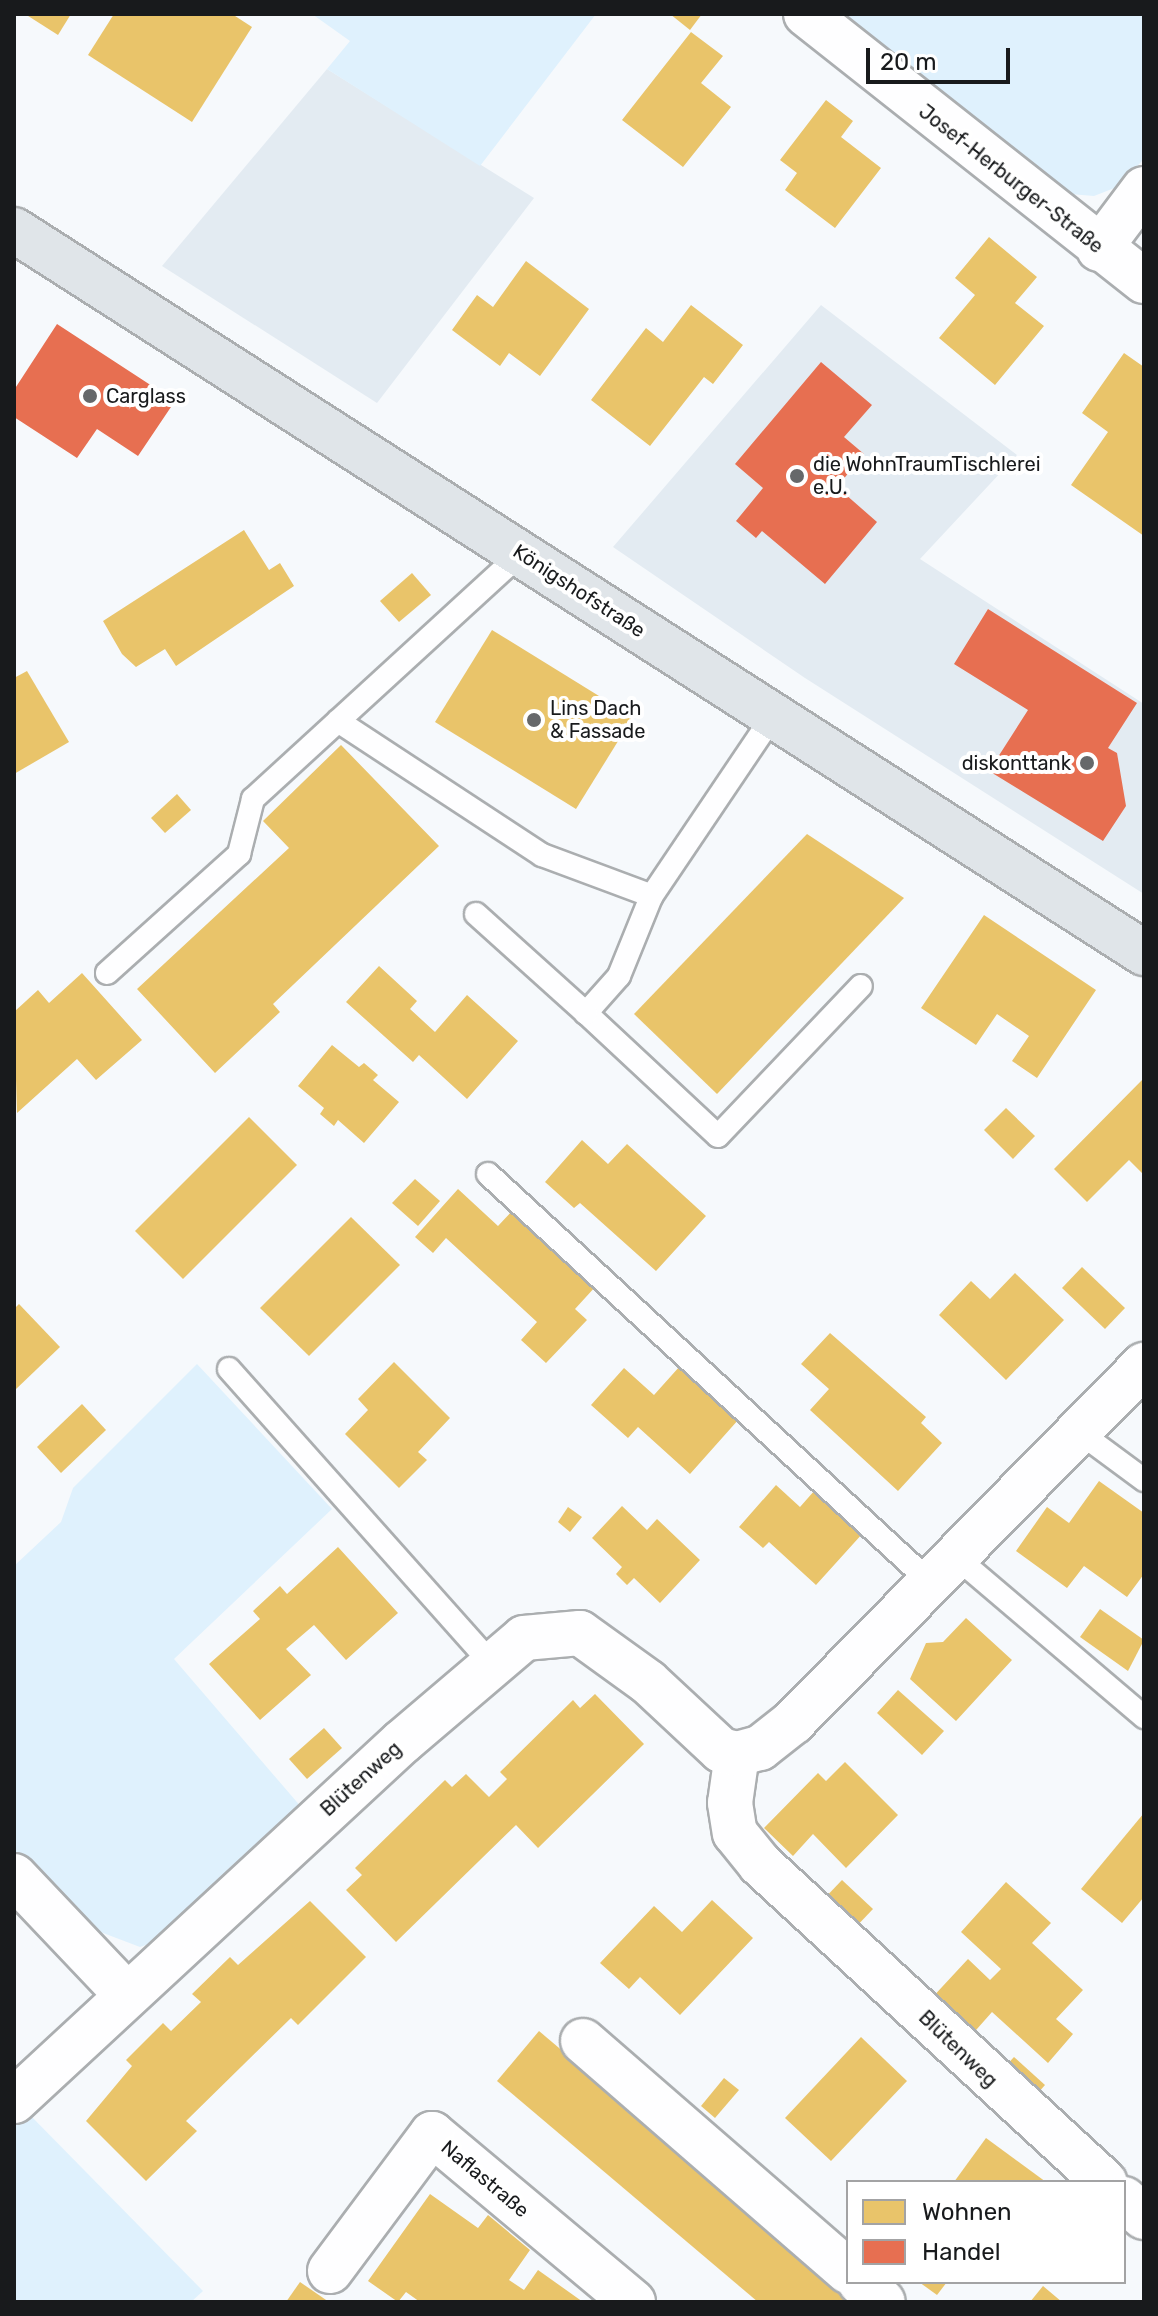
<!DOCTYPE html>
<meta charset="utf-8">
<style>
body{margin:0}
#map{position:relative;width:1158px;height:2316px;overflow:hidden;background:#f6f9fc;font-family:Rubik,sans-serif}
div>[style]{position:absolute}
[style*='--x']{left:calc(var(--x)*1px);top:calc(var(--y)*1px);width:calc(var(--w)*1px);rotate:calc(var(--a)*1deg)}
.built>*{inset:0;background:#e3ebf2}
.green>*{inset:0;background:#dff1fd}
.homes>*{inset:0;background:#e9c46a}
.shops>*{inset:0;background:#e76f51}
.roads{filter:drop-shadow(2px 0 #abaeb0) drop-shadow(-2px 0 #abaeb0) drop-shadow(0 2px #abaeb0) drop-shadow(0 -2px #abaeb0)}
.lane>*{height:22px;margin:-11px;padding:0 11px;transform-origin:11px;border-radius:11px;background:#fefeff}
.street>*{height:44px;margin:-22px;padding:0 22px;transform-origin:22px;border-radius:22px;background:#fefeff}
.primary>*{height:44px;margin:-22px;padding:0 22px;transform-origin:22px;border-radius:22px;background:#e0e5e9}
.dots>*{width:22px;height:22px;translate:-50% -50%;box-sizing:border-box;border:4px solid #fff;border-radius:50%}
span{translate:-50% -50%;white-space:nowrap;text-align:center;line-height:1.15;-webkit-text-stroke:8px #fff;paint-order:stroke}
.street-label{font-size:20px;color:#181a1c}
.poi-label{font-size:20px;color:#181a1c}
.left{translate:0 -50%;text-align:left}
.right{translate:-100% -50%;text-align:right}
.frame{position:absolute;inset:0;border:16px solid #181a1c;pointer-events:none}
.legend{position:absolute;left:846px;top:2180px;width:280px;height:104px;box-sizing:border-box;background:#fff;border:2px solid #a3a3a4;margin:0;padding:10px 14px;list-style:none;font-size:24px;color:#181a1c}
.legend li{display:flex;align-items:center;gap:16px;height:40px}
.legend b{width:40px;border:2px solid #a3a3a4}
.scale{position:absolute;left:866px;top:48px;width:144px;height:36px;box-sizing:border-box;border:4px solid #181a1c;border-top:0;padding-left:10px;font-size:24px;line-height:28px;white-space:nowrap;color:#181a1c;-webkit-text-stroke:6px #fff;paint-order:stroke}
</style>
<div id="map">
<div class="built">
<div style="clip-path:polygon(327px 69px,534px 198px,377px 403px,162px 266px)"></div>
<div style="clip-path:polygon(821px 305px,1017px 455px,920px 559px,1144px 704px,1144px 894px,805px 678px,613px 547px)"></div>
</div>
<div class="green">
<div style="clip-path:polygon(312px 14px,596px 14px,480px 166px,327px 69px,350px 41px)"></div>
<div style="clip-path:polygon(836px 14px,1144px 14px,1144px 159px,1117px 187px,1094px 196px,1058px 193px)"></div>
<div style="clip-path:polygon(197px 1364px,332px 1509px,174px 1659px,302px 1808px,169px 1937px,140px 1947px,90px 1928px,14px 1850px,14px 1566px,61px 1522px,73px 1488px)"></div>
<div style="clip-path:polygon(28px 2113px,203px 2291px,191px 2302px,14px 2302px,14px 2126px)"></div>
</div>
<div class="homes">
<div style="clip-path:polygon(25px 14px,71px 14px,58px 35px)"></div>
<div style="clip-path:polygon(114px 14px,232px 14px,252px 27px,192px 122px,88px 55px)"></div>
<div style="clip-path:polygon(670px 14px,702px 14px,690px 30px)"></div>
<div style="clip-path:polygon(691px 32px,723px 56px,701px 83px,731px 107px,683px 167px,622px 120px)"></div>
<div style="clip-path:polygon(826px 100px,853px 121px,841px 137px,881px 168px,835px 228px,785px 190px,797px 173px,780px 160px)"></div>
<div style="clip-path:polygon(989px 237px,1037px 277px,1015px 303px,1044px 326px,995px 385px,939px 338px,975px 295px,955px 278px)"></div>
<div style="clip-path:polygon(526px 261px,589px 309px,540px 376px,509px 353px,500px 366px,452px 330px,477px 295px,493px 307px)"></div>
<div style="clip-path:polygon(691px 305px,743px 345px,713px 384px,704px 377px,650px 446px,591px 400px,646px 328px,663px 342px)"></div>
<div style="clip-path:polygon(1124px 353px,1144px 367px,1144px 536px,1071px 485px,1108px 432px,1082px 413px)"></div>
<div style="clip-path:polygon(244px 530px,269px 570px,280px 563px,294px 586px,176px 666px,165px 649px,136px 667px,122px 654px,103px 621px)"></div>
<div style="clip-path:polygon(412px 573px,431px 595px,399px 622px,380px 601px)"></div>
<div style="clip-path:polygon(492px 630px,633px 717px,576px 809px,435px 722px)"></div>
<div style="clip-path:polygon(27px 671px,69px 742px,14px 774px,14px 678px)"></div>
<div style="clip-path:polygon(341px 745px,439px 846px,273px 1004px,280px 1012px,215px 1073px,137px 989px,289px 848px,263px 821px)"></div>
<div style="clip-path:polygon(177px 794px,191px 810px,165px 833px,151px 818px)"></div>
<div style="clip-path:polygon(807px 834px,904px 898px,717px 1094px,634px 1014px)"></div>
<div style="clip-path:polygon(984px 915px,1096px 990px,1037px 1078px,1012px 1061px,1029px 1036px,997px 1014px,976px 1045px,921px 1008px)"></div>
<div style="clip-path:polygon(379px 966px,417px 1001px,410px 1009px,435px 1032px,467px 995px,518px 1041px,467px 1099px,419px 1055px,413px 1062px,346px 1002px)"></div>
<div style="clip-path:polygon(82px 973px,142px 1040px,96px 1080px,77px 1059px,17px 1113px,14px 1012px,38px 990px,49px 1003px)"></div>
<div style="clip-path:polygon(332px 1045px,359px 1067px,364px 1063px,378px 1075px,373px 1080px,399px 1102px,364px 1143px,338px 1120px,334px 1126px,320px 1114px,324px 1108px,298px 1086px)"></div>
<div style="clip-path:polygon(1144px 1078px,1144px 1175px,1129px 1160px,1087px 1202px,1054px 1169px)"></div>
<div style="clip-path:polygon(1006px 1108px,1035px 1136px,1013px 1159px,984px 1130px)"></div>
<div style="clip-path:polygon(249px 1117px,297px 1165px,183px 1279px,135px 1231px)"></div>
<div style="clip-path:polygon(582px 1140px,608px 1164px,627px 1144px,706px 1216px,656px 1271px,580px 1203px,574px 1208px,545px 1182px)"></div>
<div style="clip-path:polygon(415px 1179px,440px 1201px,418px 1226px,392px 1203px)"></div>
<div style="clip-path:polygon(458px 1189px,498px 1226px,513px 1210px,596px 1286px,575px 1309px,587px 1320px,546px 1363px,521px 1340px,537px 1322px,446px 1238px,433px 1253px,415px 1237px)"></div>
<div style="clip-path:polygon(351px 1217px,400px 1265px,309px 1356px,260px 1308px)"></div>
<div style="clip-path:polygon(1082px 1267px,1125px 1308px,1105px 1329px,1062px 1288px)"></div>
<div style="clip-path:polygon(1015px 1273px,1064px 1320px,1006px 1380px,939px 1315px,971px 1281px,990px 1299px)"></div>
<div style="clip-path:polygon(19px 1304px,60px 1347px,14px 1391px,14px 1309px)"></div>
<div style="clip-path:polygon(830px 1333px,926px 1417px,921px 1423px,942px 1443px,898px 1491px,810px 1410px,829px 1389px,801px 1364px)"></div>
<div style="clip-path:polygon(394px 1362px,450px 1418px,418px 1452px,427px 1460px,399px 1488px,345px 1434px,368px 1410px,358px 1399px)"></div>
<div style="clip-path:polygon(680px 1366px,739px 1419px,690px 1474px,638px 1427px,628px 1438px,591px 1405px,624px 1368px,654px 1395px)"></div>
<div style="clip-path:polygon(82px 1404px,106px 1430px,61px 1473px,37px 1447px)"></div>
<div style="clip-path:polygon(1099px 1481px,1144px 1513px,1144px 1574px,1127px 1597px,1084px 1566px,1067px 1588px,1016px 1551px,1047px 1507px,1069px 1523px)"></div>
<div style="clip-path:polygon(776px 1485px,800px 1507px,815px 1490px,863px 1533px,816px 1585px,769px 1542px,763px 1548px,739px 1527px)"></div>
<div style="clip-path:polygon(622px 1506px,647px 1530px,657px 1519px,700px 1560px,660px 1603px,634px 1578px,627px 1585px,616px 1574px,622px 1567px,592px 1538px)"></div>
<div style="clip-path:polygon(568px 1507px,582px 1517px,570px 1532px,558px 1522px)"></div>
<div style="clip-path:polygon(338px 1547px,398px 1613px,346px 1660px,314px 1625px,286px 1649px,311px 1675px,260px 1720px,209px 1664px,260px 1619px,253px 1611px,280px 1586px,287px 1594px)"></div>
<div style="clip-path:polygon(1100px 1609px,1144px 1640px,1128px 1671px,1080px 1637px)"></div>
<div style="clip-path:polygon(966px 1618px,1012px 1660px,956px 1721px,910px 1679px,926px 1643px,943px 1642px)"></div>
<div style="clip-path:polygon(898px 1690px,944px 1731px,922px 1755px,877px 1713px)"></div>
<div style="clip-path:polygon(595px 1694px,644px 1744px,538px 1848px,516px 1825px,396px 1942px,346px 1890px,362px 1875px,355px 1868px,445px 1780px,452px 1787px,466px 1774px,489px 1797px,507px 1779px,500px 1772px,573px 1700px,580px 1708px)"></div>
<div style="clip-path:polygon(324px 1728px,342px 1748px,307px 1779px,289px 1759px)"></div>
<div style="clip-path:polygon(845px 1762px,898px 1815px,846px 1868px,813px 1834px,793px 1856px,764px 1828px,818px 1773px,826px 1781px)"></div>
<div style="clip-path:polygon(1144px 1813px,1144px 1897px,1122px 1923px,1081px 1889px)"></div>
<div style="clip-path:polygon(842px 1880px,873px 1909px,852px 1931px,821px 1902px)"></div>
<div style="clip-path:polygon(1006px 1882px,1051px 1923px,1032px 1943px,1083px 1990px,1056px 2019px,1073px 2034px,1048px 2063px,992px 2012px,969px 2038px,929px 2001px,968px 1959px,990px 1980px,1001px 1969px,961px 1932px)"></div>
<div style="clip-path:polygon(712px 1900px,753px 1938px,680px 2015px,640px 1977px,629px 1989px,600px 1963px,654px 1906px,682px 1932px)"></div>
<div style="clip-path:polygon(310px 1901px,366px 1957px,298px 2025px,291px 2018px,186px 2121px,197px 2131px,146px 2181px,86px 2121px,132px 2066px,126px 2060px,163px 2023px,171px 2031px,201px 2002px,192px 1994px,230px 1957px,238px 1965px)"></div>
<div style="clip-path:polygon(539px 2031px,859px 2302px,758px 2302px,497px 2081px)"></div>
<div style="clip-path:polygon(861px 2037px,907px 2081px,831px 2161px,785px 2118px)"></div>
<div style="clip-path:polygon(1014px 2057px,1045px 2085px,1031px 2101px,1000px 2072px)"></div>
<div style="clip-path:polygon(724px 2078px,739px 2090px,715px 2118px,701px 2106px)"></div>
<div style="clip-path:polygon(986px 2138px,1046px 2182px,954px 2182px)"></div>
<div style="clip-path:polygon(430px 2194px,478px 2228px,488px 2215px,530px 2250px,509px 2280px,524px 2290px,538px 2270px,583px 2302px,420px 2302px,406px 2292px,398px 2302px,368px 2281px)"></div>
<div style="clip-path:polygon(300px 2282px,329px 2302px,286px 2302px)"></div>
<div style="clip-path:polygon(919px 2282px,947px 2282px,937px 2295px)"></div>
<div style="clip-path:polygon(1043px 2286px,1062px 2302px,1030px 2302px)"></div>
</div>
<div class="shops">
<div style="clip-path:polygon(57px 324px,175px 401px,138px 456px,97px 429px,77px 458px,14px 417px,14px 390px)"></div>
<div style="clip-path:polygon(821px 362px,872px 405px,844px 437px,864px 454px,837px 487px,877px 522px,825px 584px,762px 531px,756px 538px,736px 521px,763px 488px,735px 464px)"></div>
<div style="clip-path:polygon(988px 609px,1137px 703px,1108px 748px,1117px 753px,1126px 806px,1103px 841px,989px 771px,1028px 710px,954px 664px)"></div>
</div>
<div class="roads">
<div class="lane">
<div style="--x:773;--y:716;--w:218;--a:124"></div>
<div style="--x:651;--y:897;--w:85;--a:112.1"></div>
<div style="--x:619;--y:976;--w:50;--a:131.7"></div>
<div style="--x:586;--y:1013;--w:180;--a:43"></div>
<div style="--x:718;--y:1136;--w:207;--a:-46.4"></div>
<div style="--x:338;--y:721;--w:244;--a:33.3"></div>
<div style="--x:542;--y:855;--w:117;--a:20.4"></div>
<div style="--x:476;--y:914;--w:148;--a:42"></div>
<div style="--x:107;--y:973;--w:178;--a:-42"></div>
<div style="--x:239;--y:854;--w:57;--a:-75.7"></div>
<div style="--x:253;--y:799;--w:364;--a:-42.5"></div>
<div style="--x:488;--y:1174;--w:603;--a:42.71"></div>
<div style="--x:229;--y:1369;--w:392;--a:48.3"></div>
<div style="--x:1079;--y:1432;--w:81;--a:36.4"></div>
<div style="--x:956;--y:1557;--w:247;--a:40.4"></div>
</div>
<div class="street">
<div style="--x:806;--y:14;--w:431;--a:38.3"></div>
<div style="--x:1099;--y:249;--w:75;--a:-53.1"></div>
<div style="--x:737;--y:1754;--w:49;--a:98.1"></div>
<div style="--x:730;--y:1803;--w:30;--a:81"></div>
<div style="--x:735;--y:1833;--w:40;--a:51"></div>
<div style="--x:760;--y:1864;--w:469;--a:42.7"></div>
<div style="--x:14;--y:1876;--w:163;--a:46.5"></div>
<div style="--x:583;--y:2041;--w:351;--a:41"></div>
<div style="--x:14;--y:2101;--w:529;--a:-42.78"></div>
<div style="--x:402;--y:1742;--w:160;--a:-40.4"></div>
<div style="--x:524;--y:1638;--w:56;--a:-5.1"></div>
<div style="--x:580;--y:1633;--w:84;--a:35.8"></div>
<div style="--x:648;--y:1682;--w:100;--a:43"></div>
<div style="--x:721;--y:1750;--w:16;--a:14"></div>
<div style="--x:737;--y:1754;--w:24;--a:-15"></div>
<div style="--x:760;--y:1748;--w:42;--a:-38.2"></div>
<div style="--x:793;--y:1722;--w:501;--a:-45.49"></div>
<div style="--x:1124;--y:2199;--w:27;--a:42"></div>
<div style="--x:330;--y:2271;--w:171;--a:-53.3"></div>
<div style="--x:432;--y:2134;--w:262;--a:39.9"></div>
<div style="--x:860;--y:2282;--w:30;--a:41"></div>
</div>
<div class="primary">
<div style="--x:14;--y:230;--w:1342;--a:32.61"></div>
</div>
</div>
<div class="dots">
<div style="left:90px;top:396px;background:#66686a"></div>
<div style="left:797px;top:476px;background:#66686a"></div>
<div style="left:534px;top:720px;background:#66686a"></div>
<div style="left:1087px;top:763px;background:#66686a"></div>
</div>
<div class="street-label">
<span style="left:1011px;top:179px;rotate:38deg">Josef-Herburger-Straße</span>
<span style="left:579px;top:591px;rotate:33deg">Königshofstraße</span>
<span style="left:361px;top:1779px;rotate:-42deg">Blütenweg</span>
<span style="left:958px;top:2049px;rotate:44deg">Blütenweg</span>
<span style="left:485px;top:2179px;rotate:40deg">Naflastraße</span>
</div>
<div class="poi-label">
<span class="left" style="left:106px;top:396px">Carglass</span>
<span class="left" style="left:813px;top:476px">die WohnTraumTischlerei<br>e.U.</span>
<span class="left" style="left:550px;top:720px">Lins Dach<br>&amp; Fassade</span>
<span class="right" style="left:1071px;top:763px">diskonttank</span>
</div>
<div class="frame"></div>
<ul class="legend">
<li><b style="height:22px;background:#e9c46a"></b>Wohnen</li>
<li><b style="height:22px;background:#e76f51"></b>Handel</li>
</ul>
<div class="scale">20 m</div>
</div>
